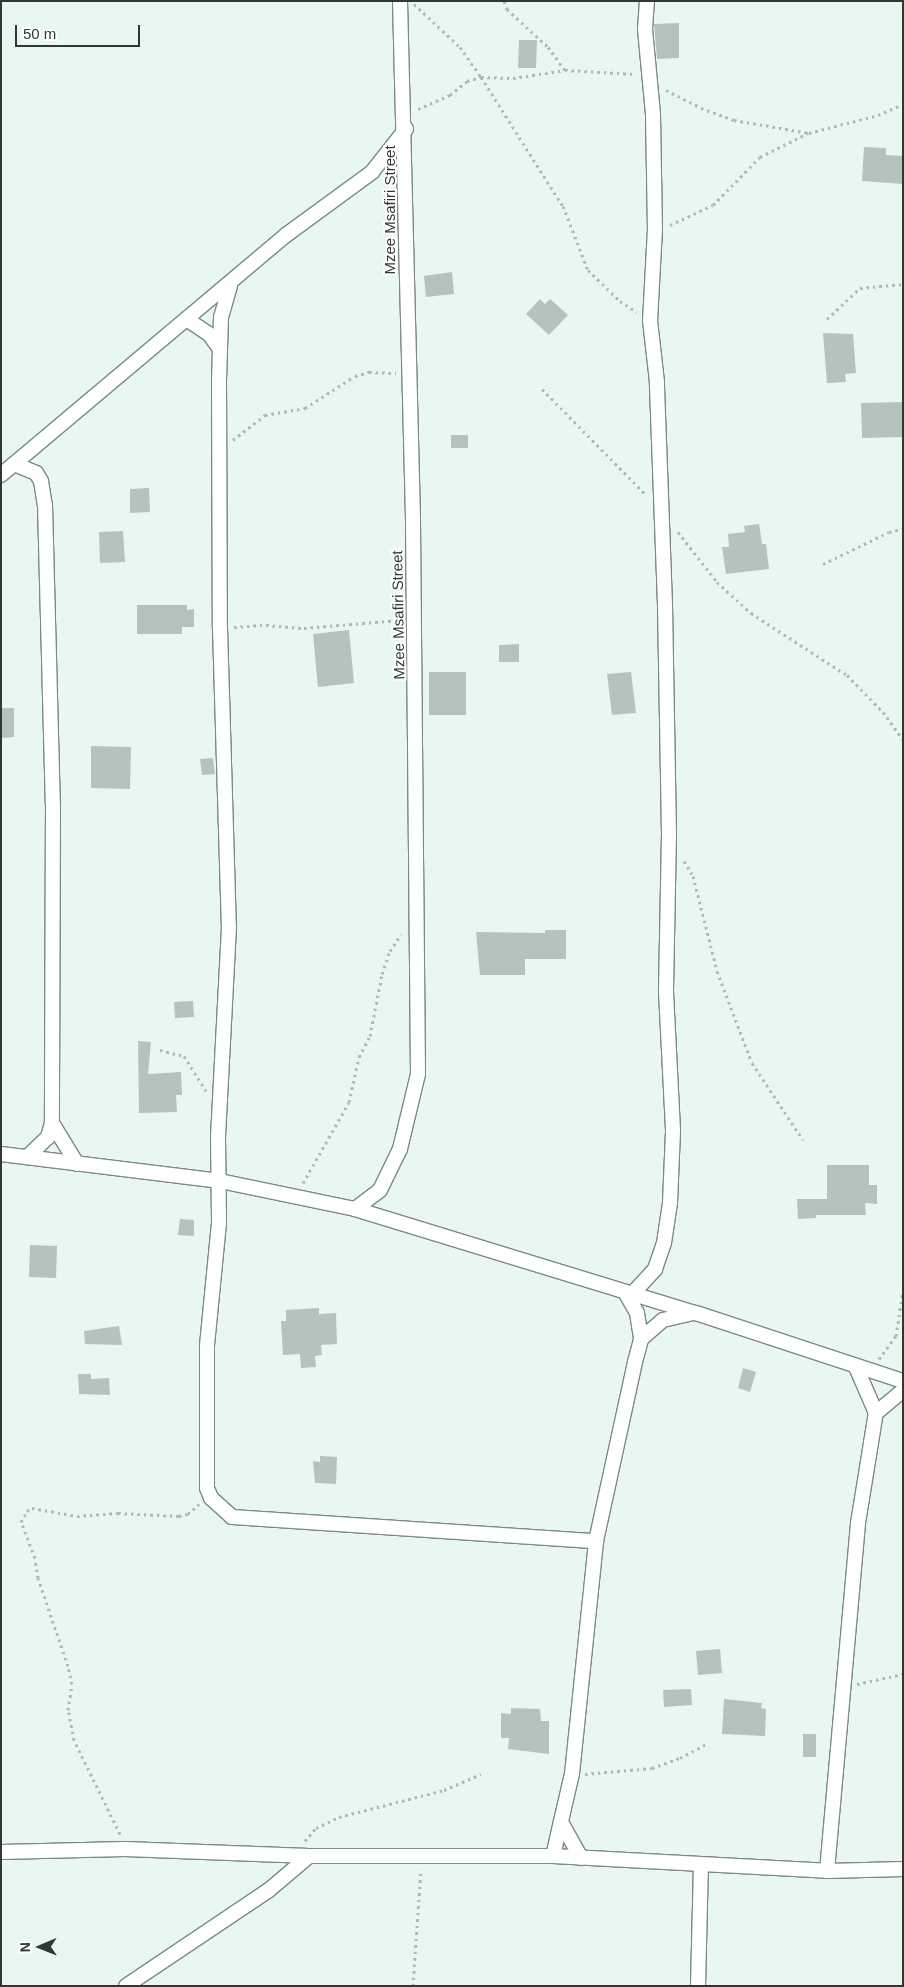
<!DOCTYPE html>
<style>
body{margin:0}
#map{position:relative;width:904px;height:1987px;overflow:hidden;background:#e8f8f0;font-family:Helvetica,sans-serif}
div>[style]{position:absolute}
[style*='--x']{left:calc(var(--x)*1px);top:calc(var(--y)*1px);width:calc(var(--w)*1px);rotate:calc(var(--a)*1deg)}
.building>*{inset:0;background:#b4c3bc}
.path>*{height:3px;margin-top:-1.5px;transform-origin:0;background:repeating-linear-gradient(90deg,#adbab3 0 2.5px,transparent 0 6.5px)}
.roads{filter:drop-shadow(1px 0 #7c8a83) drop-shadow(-1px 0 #7c8a83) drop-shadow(0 1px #7c8a83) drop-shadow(0 -1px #7c8a83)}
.street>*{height:14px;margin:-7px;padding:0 7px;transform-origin:7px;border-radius:7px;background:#fff}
span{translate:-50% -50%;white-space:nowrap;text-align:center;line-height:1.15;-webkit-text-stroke:4px #fff;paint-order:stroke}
.street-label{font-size:15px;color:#313734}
.frame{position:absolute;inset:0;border:2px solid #313734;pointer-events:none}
.north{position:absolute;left:15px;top:1922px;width:50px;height:50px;-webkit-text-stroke:4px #fff;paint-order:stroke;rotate:269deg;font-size:14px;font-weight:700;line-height:20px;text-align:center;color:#313734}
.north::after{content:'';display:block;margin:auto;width:18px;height:22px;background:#313734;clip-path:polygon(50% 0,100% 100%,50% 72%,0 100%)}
.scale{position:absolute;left:15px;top:25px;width:125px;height:22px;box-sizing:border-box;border:2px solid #313734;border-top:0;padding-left:6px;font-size:15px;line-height:18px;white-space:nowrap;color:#313734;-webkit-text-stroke:4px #fff;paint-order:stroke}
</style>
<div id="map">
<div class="building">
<div style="clip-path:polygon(679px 23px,679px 58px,657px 59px,654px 24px)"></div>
<div style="clip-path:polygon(519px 40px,537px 40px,536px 68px,518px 68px)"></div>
<div style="clip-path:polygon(864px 147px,886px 148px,886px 155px,903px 156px,903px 184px,862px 181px)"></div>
<div style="clip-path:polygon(452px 272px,454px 294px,426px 297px,424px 276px)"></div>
<div style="clip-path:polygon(540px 299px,545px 304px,550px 299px,568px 315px,549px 335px,526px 314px)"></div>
<div style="clip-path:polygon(823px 333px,853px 334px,856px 373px,845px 374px,846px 382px,827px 383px)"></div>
<div style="clip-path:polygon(903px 402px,903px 437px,862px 438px,861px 403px)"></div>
<div style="clip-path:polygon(451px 435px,468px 435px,468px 448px,451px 448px)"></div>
<div style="clip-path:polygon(149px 488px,150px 512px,130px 513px,130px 489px)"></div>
<div style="clip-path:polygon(759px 524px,762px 544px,766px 544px,769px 569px,726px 574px,722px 547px,729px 547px,728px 534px,745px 532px,744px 526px)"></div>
<div style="clip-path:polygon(123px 531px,125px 562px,100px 563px,99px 532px)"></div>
<div style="clip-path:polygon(137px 605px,187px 605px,187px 610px,194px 609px,194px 627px,182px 627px,182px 634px,137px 634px)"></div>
<div style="clip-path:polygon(349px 630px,354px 683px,318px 687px,313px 634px)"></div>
<div style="clip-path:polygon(519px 644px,519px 662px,499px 662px,499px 645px)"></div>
<div style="clip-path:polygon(429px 672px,466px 672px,466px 715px,429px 715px)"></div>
<div style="clip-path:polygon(631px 672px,636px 713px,612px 715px,607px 674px)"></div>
<div style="clip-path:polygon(1px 708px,14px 708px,14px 737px,1px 738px)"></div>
<div style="clip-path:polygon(91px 746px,131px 747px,130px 789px,91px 788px)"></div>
<div style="clip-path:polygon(213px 758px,215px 774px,202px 775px,200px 759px)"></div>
<div style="clip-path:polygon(545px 930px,566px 930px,566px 959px,525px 959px,525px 975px,480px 975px,476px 932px,545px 933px)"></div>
<div style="clip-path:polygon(193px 1001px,194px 1017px,175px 1018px,174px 1002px)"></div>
<div style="clip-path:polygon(138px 1041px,151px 1042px,148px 1074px,181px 1072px,182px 1095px,176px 1095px,177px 1112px,139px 1113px)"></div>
<div style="clip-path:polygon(827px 1165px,869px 1165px,869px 1185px,877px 1185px,877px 1204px,865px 1203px,866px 1215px,816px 1215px,816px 1218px,798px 1219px,797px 1199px,827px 1199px)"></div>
<div style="clip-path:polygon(180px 1219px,194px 1220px,194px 1236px,178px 1235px)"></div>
<div style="clip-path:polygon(30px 1245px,57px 1246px,56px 1278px,29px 1277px)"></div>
<div style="clip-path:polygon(319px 1308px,319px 1314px,336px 1313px,337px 1344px,321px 1345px,322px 1355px,315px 1356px,316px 1367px,301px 1368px,300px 1354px,283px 1355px,281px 1321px,286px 1321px,286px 1310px)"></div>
<div style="clip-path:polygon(119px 1326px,122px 1345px,85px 1344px,84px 1331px)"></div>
<div style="clip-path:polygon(743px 1368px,756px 1372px,750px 1392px,738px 1388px)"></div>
<div style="clip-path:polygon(78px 1374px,91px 1374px,91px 1379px,109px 1378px,110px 1395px,79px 1394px)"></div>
<div style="clip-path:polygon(320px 1456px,337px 1457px,336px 1484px,315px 1483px,313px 1461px,320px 1462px)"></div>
<div style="clip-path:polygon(720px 1649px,722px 1673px,698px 1675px,696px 1651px)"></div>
<div style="clip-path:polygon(691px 1689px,692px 1705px,664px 1707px,663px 1690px)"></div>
<div style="clip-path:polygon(724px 1699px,762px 1703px,761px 1708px,766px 1709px,765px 1736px,722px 1734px)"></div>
<div style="clip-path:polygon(511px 1708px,540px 1709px,541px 1721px,549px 1721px,549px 1754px,508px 1749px,509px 1738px,501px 1738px,501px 1713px,511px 1714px)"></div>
<div style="clip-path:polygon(803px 1734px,816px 1734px,816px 1757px,803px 1757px)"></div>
</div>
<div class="path">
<div style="--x:504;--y:1;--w:9;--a:69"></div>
<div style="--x:507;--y:9;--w:56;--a:42.8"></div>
<div style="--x:548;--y:47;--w:29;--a:54"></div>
<div style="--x:414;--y:4;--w:63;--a:43.1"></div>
<div style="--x:460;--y:47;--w:37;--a:55"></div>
<div style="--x:481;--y:77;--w:153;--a:57.6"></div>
<div style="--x:563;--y:206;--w:69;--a:68.7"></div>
<div style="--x:588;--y:270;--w:45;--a:44.1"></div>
<div style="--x:620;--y:301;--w:20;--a:33"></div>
<div style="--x:666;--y:90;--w:39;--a:27"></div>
<div style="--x:701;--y:108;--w:35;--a:20"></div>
<div style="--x:734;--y:120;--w:76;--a:9.8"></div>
<div style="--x:809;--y:133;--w:71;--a:-14.6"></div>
<div style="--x:878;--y:115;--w:27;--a:-24"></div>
<div style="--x:418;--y:109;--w:35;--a:-24"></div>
<div style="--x:450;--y:95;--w:22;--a:-39"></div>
<div style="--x:467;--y:81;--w:15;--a:-16"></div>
<div style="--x:481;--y:77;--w:32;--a:2"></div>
<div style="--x:513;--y:78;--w:53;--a:-8.7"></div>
<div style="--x:565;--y:70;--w:70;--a:3.3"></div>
<div style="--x:670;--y:225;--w:47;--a:-24.9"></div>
<div style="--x:713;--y:205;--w:67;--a:-45.6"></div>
<div style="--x:760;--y:157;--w:54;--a:-26.6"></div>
<div style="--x:827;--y:319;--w:45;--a:-43.2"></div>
<div style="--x:860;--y:288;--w:43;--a:-5.3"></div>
<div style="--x:542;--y:389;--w:148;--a:45.5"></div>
<div style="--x:233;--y:440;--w:41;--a:-38"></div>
<div style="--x:265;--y:415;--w:41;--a:-9.9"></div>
<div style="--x:305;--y:408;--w:59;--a:-32.6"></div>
<div style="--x:355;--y:376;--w:15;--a:-16"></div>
<div style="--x:369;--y:372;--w:27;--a:2"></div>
<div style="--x:678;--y:532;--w:63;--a:52"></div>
<div style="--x:717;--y:582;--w:46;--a:42.4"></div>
<div style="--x:751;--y:613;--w:114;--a:32.9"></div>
<div style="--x:847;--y:675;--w:52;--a:45.8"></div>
<div style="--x:883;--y:712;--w:34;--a:54"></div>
<div style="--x:823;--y:564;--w:73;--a:-25.9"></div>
<div style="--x:889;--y:532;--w:14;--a:-12"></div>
<div style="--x:234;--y:627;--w:32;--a:-4"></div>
<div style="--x:266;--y:625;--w:38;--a:5"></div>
<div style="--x:304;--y:628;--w:96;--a:-4.8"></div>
<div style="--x:684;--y:861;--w:17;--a:59"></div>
<div style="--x:693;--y:876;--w:98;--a:75.8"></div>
<div style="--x:717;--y:971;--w:98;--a:69.2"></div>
<div style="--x:752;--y:1063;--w:92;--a:56.5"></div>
<div style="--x:160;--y:1050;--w:25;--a:14"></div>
<div style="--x:184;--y:1056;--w:41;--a:57.8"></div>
<div style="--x:303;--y:1183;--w:93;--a:-60.4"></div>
<div style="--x:349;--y:1102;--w:46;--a:-77.5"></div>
<div style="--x:359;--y:1057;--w:24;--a:-62"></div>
<div style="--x:370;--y:1036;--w:63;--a:-79"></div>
<div style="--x:382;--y:974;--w:24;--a:-71"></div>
<div style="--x:390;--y:951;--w:20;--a:-57"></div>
<div style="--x:879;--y:1359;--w:29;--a:-54"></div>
<div style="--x:896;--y:1336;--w:46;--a:-81.2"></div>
<div style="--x:857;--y:1684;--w:47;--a:-12.3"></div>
<div style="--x:585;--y:1774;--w:67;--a:-5.1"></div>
<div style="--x:652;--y:1768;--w:30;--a:-20"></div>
<div style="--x:680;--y:1758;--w:32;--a:-28"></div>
<div style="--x:120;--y:1834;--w:105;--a:-116.1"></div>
<div style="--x:74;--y:1740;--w:31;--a:-101"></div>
<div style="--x:68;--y:1710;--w:26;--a:-81"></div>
<div style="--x:72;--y:1684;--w:18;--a:-103"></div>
<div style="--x:68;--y:1666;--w:93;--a:-108.8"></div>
<div style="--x:38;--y:1578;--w:20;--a:-99"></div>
<div style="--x:35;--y:1558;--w:39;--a:-111"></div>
<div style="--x:21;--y:1522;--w:13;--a:-61"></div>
<div style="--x:27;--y:1511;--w:6;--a:-31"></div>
<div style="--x:32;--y:1508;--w:46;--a:10.1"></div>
<div style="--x:77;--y:1516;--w:41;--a:-4.2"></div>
<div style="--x:118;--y:1513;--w:61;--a:2.8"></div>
<div style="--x:179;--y:1516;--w:9;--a:-13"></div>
<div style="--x:188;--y:1514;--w:15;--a:-42"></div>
<div style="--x:305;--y:1841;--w:17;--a:-50"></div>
<div style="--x:316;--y:1828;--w:25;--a:-26"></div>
<div style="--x:339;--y:1817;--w:108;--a:-14.4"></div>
<div style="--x:444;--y:1790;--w:40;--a:-23.4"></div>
<div style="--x:413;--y:1986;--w:117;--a:-86.1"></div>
</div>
<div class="roads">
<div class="street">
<div style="--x:230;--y:286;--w:32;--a:106"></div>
<div style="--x:221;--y:317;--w:63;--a:91.8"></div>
<div style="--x:219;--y:380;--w:248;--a:89.8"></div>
<div style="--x:220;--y:628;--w:299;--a:88.3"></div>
<div style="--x:229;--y:927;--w:211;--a:93"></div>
<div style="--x:218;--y:1138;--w:85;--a:89.3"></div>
<div style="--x:219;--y:1223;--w:124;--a:95.6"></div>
<div style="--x:207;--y:1346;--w:142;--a:90"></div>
<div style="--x:207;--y:1488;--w:11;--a:68"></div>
<div style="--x:211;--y:1498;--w:28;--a:42"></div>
<div style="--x:232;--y:1517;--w:365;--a:3.8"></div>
<div style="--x:188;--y:320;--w:25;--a:34"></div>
<div style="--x:209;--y:334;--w:17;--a:54"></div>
<div style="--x:14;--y:464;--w:24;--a:22"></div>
<div style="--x:36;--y:473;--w:9;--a:58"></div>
<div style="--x:41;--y:481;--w:24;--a:81"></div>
<div style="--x:45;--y:505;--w:300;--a:88.5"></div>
<div style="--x:53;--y:805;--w:318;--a:90.2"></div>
<div style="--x:52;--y:1123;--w:15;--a:106"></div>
<div style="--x:48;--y:1137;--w:29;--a:136"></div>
<div style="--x:1;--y:475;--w:373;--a:-40.1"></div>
<div style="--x:286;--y:235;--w:107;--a:-36.2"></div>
<div style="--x:372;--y:172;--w:55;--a:-51.7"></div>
<div style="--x:52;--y:1123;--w:48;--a:58.6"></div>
<div style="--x:1;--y:1154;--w:221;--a:7"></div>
<div style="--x:220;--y:1181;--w:138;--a:11.7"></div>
<div style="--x:355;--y:1209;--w:357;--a:17"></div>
<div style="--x:696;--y:1313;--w:218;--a:18.2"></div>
<div style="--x:355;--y:1209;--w:31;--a:-37"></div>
<div style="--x:380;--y:1190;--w:46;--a:-64"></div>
<div style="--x:400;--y:1149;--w:77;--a:-76.5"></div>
<div style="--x:418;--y:1074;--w:556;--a:-90.52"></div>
<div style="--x:413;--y:518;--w:517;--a:-91.44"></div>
<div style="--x:625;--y:1292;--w:24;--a:60"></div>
<div style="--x:637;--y:1313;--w:26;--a:81"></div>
<div style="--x:632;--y:1294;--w:34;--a:-47"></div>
<div style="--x:655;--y:1269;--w:28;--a:-71"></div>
<div style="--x:664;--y:1243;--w:40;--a:-81.5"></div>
<div style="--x:670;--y:1203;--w:73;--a:-87.6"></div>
<div style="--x:673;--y:1130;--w:140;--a:-92.9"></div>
<div style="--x:666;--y:990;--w:156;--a:-88.9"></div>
<div style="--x:669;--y:834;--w:229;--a:-91"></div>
<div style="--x:665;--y:605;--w:223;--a:-92.1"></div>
<div style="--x:657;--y:382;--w:61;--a:-96.5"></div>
<div style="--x:650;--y:321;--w:91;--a:-86.9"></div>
<div style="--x:655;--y:230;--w:116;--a:-91"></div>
<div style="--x:653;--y:114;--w:85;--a:-95.4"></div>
<div style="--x:645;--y:29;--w:28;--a:-86"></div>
<div style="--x:856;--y:1367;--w:50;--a:66.5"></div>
<div style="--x:561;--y:1822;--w:41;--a:60.9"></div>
<div style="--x:1;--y:1852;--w:124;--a:-1.4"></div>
<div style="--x:125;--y:1849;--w:184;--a:2.2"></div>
<div style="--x:309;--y:1856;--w:244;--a:0"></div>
<div style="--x:553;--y:1856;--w:274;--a:3.1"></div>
<div style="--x:827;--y:1871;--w:76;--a:-1.5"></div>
<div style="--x:553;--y:1856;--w:84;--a:-77"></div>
<div style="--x:572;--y:1774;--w:234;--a:-84.1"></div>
<div style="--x:596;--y:1541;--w:183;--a:-77.7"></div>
<div style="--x:635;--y:1362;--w:24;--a:-75"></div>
<div style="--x:641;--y:1339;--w:29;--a:-41"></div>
<div style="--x:663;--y:1320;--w:32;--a:-13"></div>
<div style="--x:827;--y:1871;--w:349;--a:-84.9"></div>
<div style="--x:858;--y:1523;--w:81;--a:-80.8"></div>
<div style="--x:871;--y:1443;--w:30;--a:-81"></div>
<div style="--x:876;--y:1413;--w:35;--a:-40"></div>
<div style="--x:126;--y:1986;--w:172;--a:-33.9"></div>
<div style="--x:269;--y:1890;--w:52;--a:-40.4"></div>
<div style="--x:698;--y:1986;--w:120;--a:-88.6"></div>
</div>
</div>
<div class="street-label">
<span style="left:390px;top:210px;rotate:-90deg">Mzee Msafiri Street</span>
<span style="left:398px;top:615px;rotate:-91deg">Mzee Msafiri Street</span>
</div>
<div class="frame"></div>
<div class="north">N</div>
<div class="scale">50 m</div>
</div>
